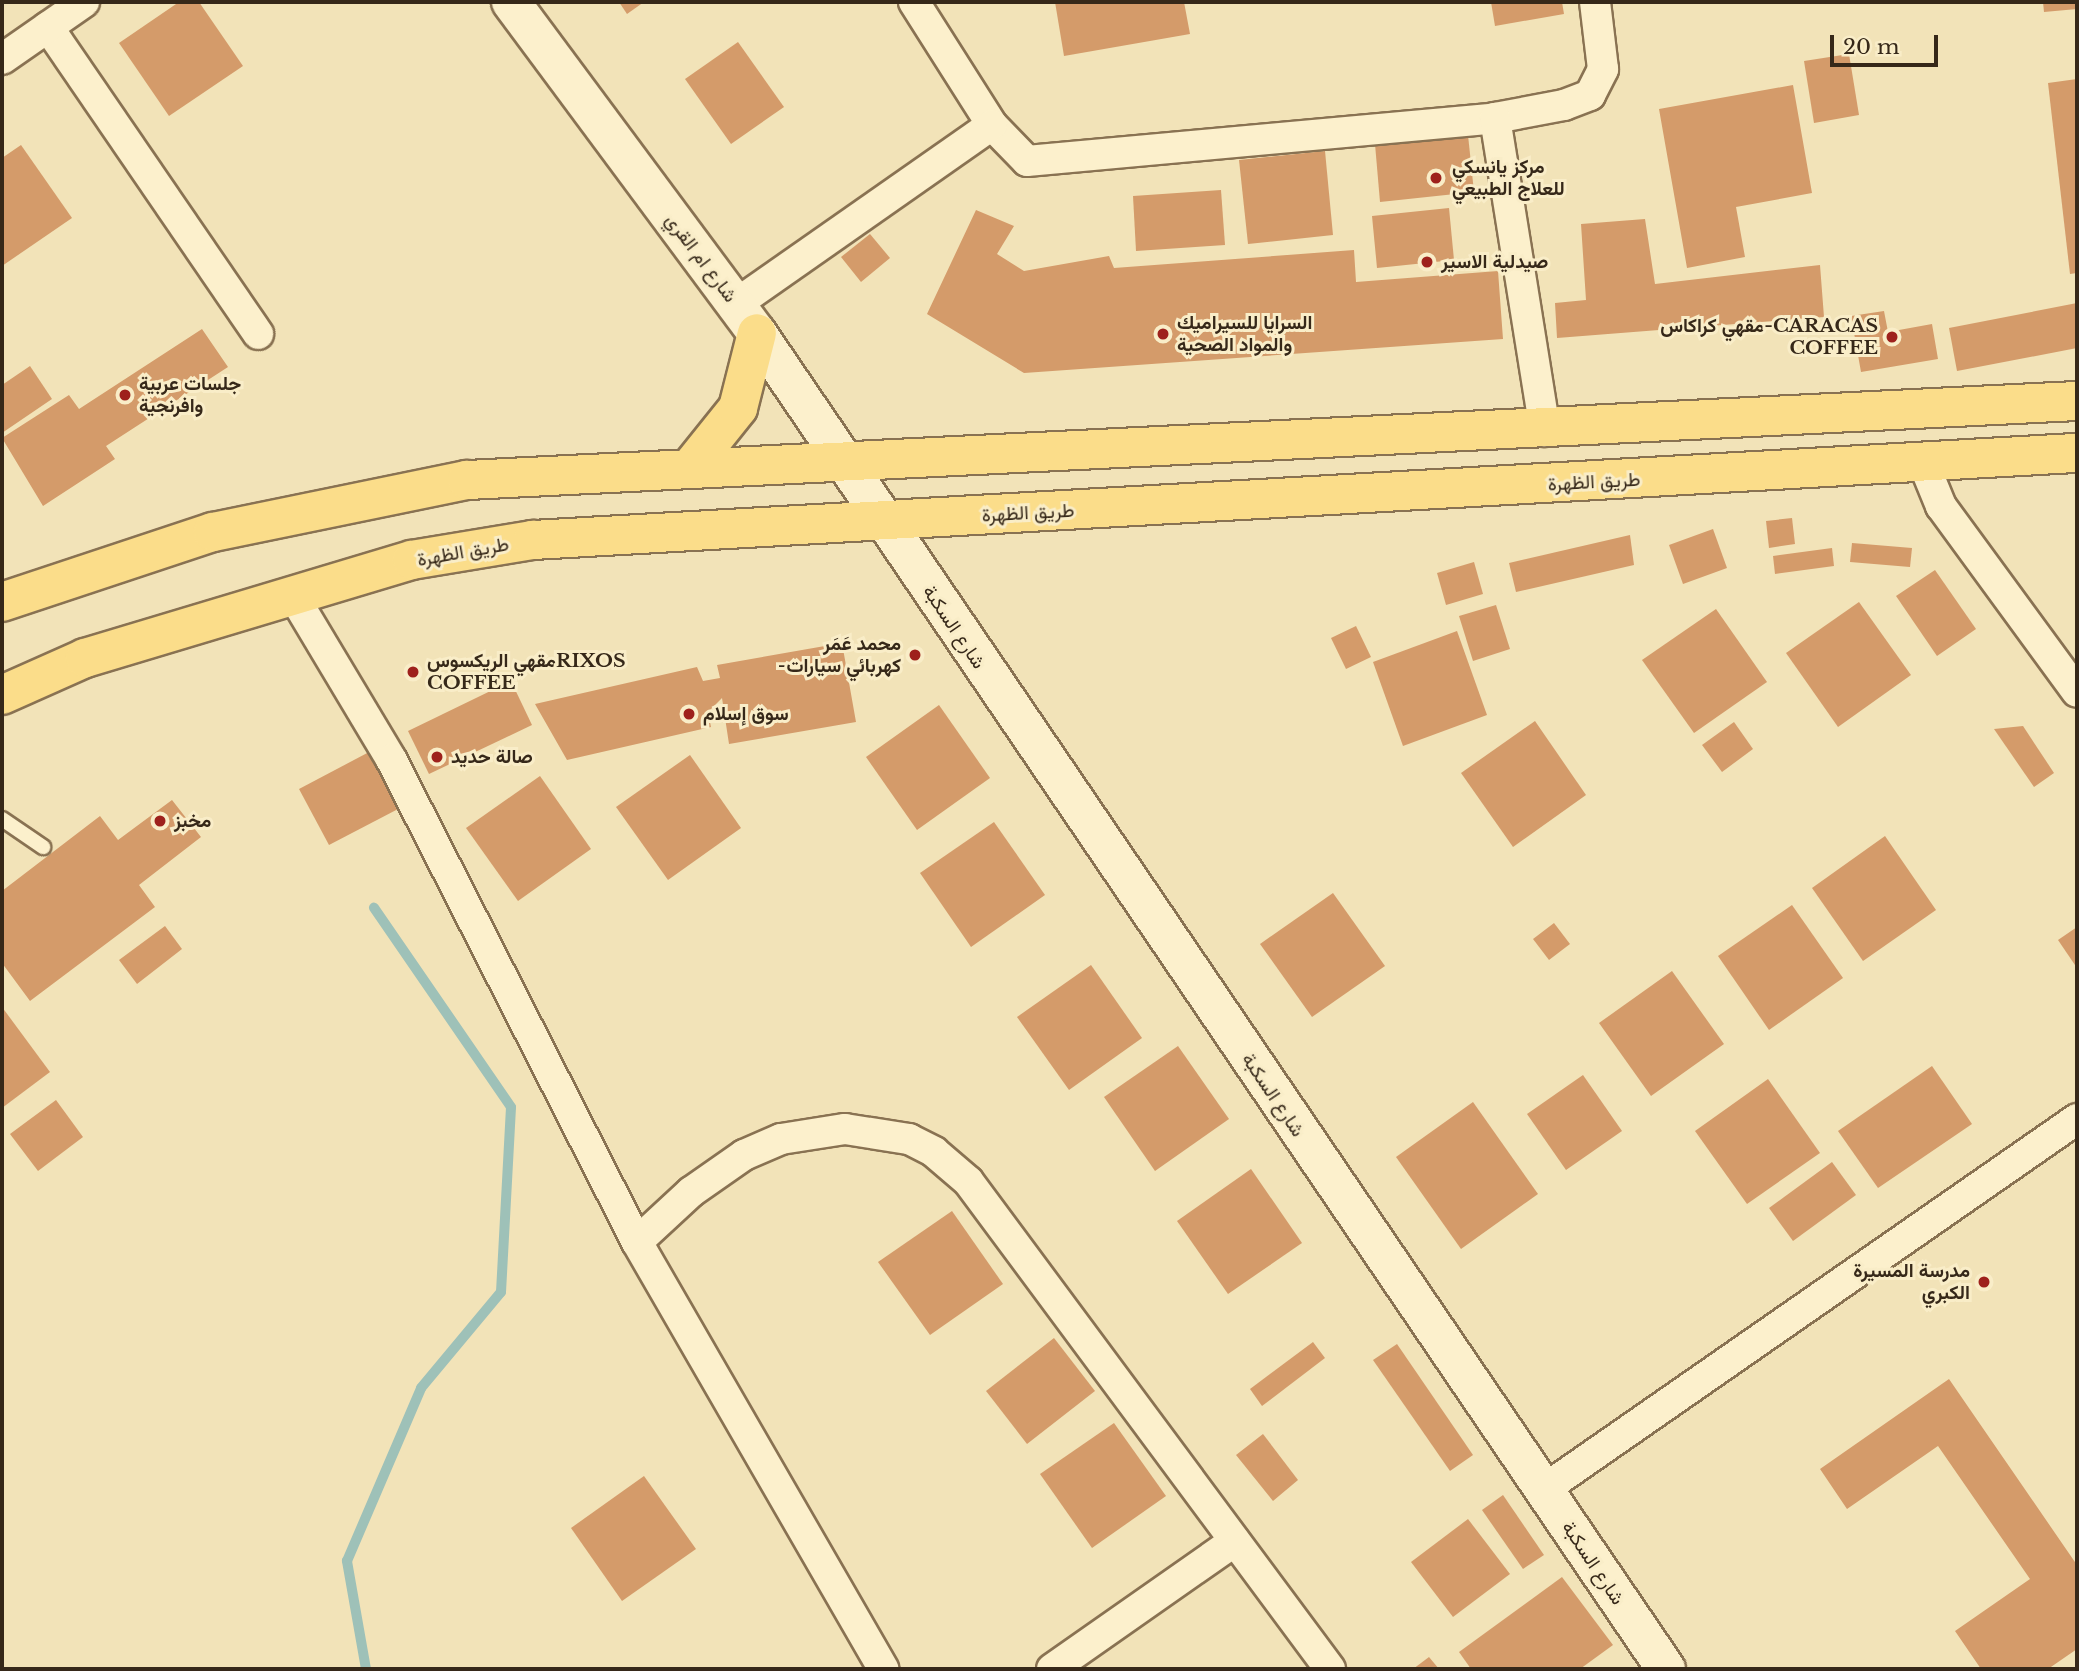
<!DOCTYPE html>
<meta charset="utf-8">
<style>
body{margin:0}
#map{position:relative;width:2079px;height:1671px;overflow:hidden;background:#f2e3b8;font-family:"Libre Baskerville",Vazirmatn,serif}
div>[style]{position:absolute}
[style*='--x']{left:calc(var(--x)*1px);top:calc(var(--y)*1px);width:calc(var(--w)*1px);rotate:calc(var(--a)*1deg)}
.stream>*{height:10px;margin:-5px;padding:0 5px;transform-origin:5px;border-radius:5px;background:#9ec1b8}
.building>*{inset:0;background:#d49b6a}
.roads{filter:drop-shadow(2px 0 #897252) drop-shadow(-2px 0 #897252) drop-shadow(0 2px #897252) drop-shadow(0 -2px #897252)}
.lane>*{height:14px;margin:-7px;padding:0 7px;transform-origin:7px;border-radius:7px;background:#fcf0cc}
.street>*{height:30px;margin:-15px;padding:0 15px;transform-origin:15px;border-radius:15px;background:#fcf0cc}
.secondary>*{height:38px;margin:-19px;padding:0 19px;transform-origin:19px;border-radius:19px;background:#fcf0cc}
.primary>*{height:38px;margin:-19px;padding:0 19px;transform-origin:19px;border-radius:19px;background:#fbdd8a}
.dots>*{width:19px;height:19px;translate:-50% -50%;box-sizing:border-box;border:4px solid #f9edc8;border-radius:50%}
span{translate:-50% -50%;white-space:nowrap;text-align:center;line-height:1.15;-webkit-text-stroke:6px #f9edc8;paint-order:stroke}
.poi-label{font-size:19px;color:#362819;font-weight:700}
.left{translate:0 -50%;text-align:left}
.right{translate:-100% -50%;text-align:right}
.street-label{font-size:19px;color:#362819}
.frame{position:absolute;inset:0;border:4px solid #362819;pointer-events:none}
.scale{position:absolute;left:1830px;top:35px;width:108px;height:32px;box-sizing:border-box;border:4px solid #362819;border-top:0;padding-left:9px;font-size:21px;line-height:24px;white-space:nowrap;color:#362819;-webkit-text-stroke:5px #f9edc8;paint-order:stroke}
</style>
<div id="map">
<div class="stream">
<div style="--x:366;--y:1669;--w:110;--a:-100"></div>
<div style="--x:347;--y:1561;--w:188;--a:-66.8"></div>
<div style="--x:421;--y:1388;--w:125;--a:-50.2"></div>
<div style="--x:501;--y:1292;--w:185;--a:-86.9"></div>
<div style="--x:511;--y:1107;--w:242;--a:-124.5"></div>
</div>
<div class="building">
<div style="clip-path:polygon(179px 2px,199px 2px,243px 66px,169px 116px,119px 43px)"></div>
<div style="clip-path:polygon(619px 2px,644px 2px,627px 14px)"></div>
<div style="clip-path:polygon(1055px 2px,1184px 2px,1190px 34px,1064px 56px)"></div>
<div style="clip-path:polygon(1491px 2px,1562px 2px,1564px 14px,1495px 26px)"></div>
<div style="clip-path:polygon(2043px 2px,2077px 2px,2077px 9px,2044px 12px)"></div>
<div style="clip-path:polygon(738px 42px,784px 107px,731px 144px,685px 79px)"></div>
<div style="clip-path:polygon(1849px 54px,1859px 115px,1814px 123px,1804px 61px)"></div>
<div style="clip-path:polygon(2077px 79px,2077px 273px,2070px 274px,2048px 83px)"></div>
<div style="clip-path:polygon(1793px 85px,1812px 193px,1736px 207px,1745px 257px,1687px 268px,1659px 109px)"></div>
<div style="clip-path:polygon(1468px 135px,1474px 192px,1380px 202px,1375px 144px)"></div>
<div style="clip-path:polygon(21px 145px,72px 218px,2px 266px,2px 158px)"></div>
<div style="clip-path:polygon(1325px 151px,1333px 235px,1248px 244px,1239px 160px)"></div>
<div style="clip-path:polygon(1221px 190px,1225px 245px,1136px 251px,1133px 196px)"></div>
<div style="clip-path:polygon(1449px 208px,1454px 260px,1377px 268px,1372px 216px)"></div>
<div style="clip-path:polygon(976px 210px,1014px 226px,997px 254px,1024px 271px,1109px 256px,1114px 268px,1354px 250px,1356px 282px,1498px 271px,1503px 339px,1024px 373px,927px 314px)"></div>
<div style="clip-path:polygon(1645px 219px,1655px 284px,1820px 265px,1824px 317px,1557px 338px,1555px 303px,1586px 300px,1581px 224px)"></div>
<div style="clip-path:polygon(870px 234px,890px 258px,861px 282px,841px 257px)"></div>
<div style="clip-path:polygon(2077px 303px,2077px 348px,1957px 371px,1949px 328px)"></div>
<div style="clip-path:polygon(1884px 311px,1888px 332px,1932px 324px,1938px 359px,1861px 372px,1851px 316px)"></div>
<div style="clip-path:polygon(202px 329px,228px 367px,106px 446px,115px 459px,43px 506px,2px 438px,69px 395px,79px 409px)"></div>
<div style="clip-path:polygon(30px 366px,52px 399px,2px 433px,2px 385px)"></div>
<div style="clip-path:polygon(1792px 518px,1795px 544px,1769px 548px,1766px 521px)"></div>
<div style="clip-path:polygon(1713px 529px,1727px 568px,1683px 584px,1669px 545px)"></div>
<div style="clip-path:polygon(1630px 535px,1634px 565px,1516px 592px,1509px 563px)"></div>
<div style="clip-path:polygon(1852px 543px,1912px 548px,1910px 567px,1850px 562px)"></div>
<div style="clip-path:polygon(1832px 548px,1834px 566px,1775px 574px,1773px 556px)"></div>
<div style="clip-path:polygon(1474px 562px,1483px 594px,1446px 605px,1437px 573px)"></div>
<div style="clip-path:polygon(1935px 570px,1976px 629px,1937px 656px,1896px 596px)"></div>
<div style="clip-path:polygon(1859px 602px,1911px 675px,1838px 727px,1786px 653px)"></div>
<div style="clip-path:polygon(1496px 605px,1510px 649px,1473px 661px,1459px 616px)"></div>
<div style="clip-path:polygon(1716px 609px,1767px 682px,1694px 733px,1642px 660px)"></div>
<div style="clip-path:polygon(1356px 626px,1371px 657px,1346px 669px,1331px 638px)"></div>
<div style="clip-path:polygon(1457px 631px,1487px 715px,1403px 746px,1373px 662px)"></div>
<div style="clip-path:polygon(842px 643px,856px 722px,729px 744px,722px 698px,708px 712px,711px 727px,567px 760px,535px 704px,697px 667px,703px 681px,720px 678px,717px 665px)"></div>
<div style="clip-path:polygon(511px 681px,532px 725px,429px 774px,408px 731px)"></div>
<div style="clip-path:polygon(939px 705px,990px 778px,917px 830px,866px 757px)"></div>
<div style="clip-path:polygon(1535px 721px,1586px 795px,1513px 847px,1461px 773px)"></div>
<div style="clip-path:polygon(1734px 722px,1753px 749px,1722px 772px,1702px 745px)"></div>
<div style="clip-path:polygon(2023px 726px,2054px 773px,2034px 787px,1994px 729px)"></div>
<div style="clip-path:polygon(371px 751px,400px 808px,329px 845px,299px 789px)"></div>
<div style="clip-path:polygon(690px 755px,741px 828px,668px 880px,616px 807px)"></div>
<div style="clip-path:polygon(540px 776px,591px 849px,518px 901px,466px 828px)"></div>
<div style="clip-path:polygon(172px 800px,201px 837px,139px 885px,155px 907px,30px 1001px,2px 963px,2px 891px,100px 816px,118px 840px)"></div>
<div style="clip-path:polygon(994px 822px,1045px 895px,971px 947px,920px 873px)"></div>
<div style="clip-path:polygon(1885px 836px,1936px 910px,1863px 961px,1812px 888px)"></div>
<div style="clip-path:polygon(1333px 893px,1385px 966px,1312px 1017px,1260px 944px)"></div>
<div style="clip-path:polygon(1792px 905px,1843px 978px,1769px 1030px,1718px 956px)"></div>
<div style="clip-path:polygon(1554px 923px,1570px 944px,1549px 960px,1533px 939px)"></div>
<div style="clip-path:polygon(165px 926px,182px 949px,137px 984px,119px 960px)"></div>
<div style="clip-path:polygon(2077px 927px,2077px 968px,2058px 940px)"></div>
<div style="clip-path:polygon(1091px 965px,1142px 1038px,1069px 1090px,1017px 1017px)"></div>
<div style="clip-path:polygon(1672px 971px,1724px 1044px,1651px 1096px,1599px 1023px)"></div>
<div style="clip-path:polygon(2px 1007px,50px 1072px,2px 1108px)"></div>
<div style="clip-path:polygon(1178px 1046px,1229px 1119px,1155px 1171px,1104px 1097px)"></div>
<div style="clip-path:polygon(1932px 1066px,1972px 1124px,1878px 1188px,1838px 1131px)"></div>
<div style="clip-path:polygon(1583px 1075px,1622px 1131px,1566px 1170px,1527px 1114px)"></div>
<div style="clip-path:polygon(1768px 1079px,1820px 1153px,1747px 1204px,1695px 1131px)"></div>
<div style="clip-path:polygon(56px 1100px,83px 1137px,38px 1171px,10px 1134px)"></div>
<div style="clip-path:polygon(1473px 1102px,1538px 1194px,1461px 1249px,1396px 1157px)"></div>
<div style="clip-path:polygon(1832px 1162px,1856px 1195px,1793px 1241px,1769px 1208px)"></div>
<div style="clip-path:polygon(1251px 1169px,1302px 1243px,1228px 1294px,1177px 1221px)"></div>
<div style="clip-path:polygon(952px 1211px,1003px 1284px,930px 1335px,878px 1262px)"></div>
<div style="clip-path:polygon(1054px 1338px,1095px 1391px,1027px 1444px,986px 1391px)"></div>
<div style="clip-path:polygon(1313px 1342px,1325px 1358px,1262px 1406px,1250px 1389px)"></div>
<div style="clip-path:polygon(1397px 1344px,1473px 1455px,1450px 1471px,1373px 1360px)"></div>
<div style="clip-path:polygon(1949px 1379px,2077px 1565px,2077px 1649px,2048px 1669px,1981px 1669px,1955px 1631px,2030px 1579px,1938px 1446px,1847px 1509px,1820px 1469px)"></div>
<div style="clip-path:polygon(1114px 1423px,1166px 1496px,1092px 1548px,1040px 1474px)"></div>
<div style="clip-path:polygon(1263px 1434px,1298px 1480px,1273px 1501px,1236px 1455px)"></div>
<div style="clip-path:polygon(644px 1476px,696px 1549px,622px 1601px,571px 1528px)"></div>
<div style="clip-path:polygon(1503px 1495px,1544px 1555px,1523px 1569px,1482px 1510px)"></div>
<div style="clip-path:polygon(1468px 1519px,1510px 1574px,1453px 1617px,1411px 1562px)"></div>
<div style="clip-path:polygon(1562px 1577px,1613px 1645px,1580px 1669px,1471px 1669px,1459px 1652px)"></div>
<div style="clip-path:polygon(1429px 1657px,1439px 1669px,1413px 1669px)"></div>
</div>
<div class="roads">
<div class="lane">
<div style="--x:2;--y:819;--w:50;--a:34.3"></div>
</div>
<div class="street">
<div style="--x:914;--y:2;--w:146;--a:57.6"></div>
<div style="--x:992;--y:125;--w:50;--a:45.8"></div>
<div style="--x:1027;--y:161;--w:470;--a:-5.2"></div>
<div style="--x:1495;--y:118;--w:70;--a:-10.7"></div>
<div style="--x:1564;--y:105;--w:28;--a:-21"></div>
<div style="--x:1590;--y:95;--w:29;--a:-63"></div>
<div style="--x:1603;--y:69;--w:67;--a:-96.8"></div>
<div style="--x:48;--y:27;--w:372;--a:55.6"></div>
<div style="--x:2;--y:59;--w:100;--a:-34.8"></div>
<div style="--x:1495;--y:118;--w:317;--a:80.9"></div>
<div style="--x:736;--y:304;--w:312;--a:-35"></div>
<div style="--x:1923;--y:462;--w:48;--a:67.8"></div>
<div style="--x:1941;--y:506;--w:230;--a:53.8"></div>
<div style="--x:294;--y:597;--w:189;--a:59.1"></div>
<div style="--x:391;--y:759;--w:542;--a:63.01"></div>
<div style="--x:637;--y:1242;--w:493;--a:60"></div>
<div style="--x:637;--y:1242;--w:74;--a:-42.8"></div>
<div style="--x:691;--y:1192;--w:65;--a:-34.9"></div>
<div style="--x:744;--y:1155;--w:40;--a:-23.4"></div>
<div style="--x:781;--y:1139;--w:65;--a:-8.9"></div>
<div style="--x:845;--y:1129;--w:65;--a:8.9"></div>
<div style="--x:909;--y:1139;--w:28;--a:27"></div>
<div style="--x:934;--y:1152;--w:45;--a:40.5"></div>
<div style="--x:968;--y:1181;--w:608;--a:53.43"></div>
<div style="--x:1543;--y:1490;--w:650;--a:-34.79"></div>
<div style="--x:1052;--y:1669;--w:223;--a:-35"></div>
</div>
<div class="secondary">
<div style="--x:511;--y:2;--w:412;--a:53.4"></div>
<div style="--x:757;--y:333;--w:1616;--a:55.77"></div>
</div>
<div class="primary">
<div style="--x:690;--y:468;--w:77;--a:-51.3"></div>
<div style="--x:738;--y:408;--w:77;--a:-75.8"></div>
<div style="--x:2;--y:602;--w:222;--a:-18.4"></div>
<div style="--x:213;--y:532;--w:259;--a:-11.6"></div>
<div style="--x:467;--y:480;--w:1612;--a:-2.81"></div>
<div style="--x:2;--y:695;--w:91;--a:-24"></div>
<div style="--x:85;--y:658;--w:341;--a:-16.7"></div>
<div style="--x:412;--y:560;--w:123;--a:-9.4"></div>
<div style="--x:533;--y:540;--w:1546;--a:-3.23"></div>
</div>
</div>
<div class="dots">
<div style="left:1436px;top:178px;background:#9e211c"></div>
<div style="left:1427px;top:262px;background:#9e211c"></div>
<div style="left:1163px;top:334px;background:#9e211c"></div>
<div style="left:1892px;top:337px;background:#9e211c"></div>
<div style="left:125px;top:395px;background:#9e211c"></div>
<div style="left:915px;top:655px;background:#9e211c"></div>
<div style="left:413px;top:672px;background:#9e211c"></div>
<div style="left:689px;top:714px;background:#9e211c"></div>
<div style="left:437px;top:757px;background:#9e211c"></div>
<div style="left:160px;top:821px;background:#9e211c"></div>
<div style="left:1984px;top:1282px;background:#9e211c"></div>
</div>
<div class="poi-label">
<span class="left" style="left:1452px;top:178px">مركز يانسكي<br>للعلاج الطبيعي</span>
<span class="left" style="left:1441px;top:262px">صيدلية الاسير</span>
<span class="left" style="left:1177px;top:334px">السرايا للسيراميك<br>والمواد الصحية</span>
<span class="right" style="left:1878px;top:337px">مقهي كراكاس-CARACAS<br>COFFEE</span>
<span class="left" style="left:139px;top:395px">جلسات عربية<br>وافرنجية</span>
<span class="right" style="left:901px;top:655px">محمد عَمَر<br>-كهربائي سيارات</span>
<span class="left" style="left:427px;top:672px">مقهي الريكسوسRIXOS<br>COFFEE</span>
<span class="left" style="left:703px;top:714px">سوق إسلام</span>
<span class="left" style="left:451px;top:757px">صالة حديد</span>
<span class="left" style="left:174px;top:821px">مخبز</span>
<span class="right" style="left:1970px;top:1282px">مدرسة المسيرة<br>الكبري</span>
</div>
<div class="street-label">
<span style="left:701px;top:258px;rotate:53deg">شارع ام القري</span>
<span style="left:1594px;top:482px;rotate:-3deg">طريق الظهرة</span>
<span style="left:1028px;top:513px;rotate:-3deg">طريق الظهرة</span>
<span style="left:463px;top:552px;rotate:-10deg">طريق الظهرة</span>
<span style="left:954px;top:627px;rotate:56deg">شارع السكبة</span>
<span style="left:1273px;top:1095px;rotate:56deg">شارع السكبة</span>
<span style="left:1593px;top:1563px;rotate:56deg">شارع السكبة</span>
</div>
<div class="frame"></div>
<div class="scale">20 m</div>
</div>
